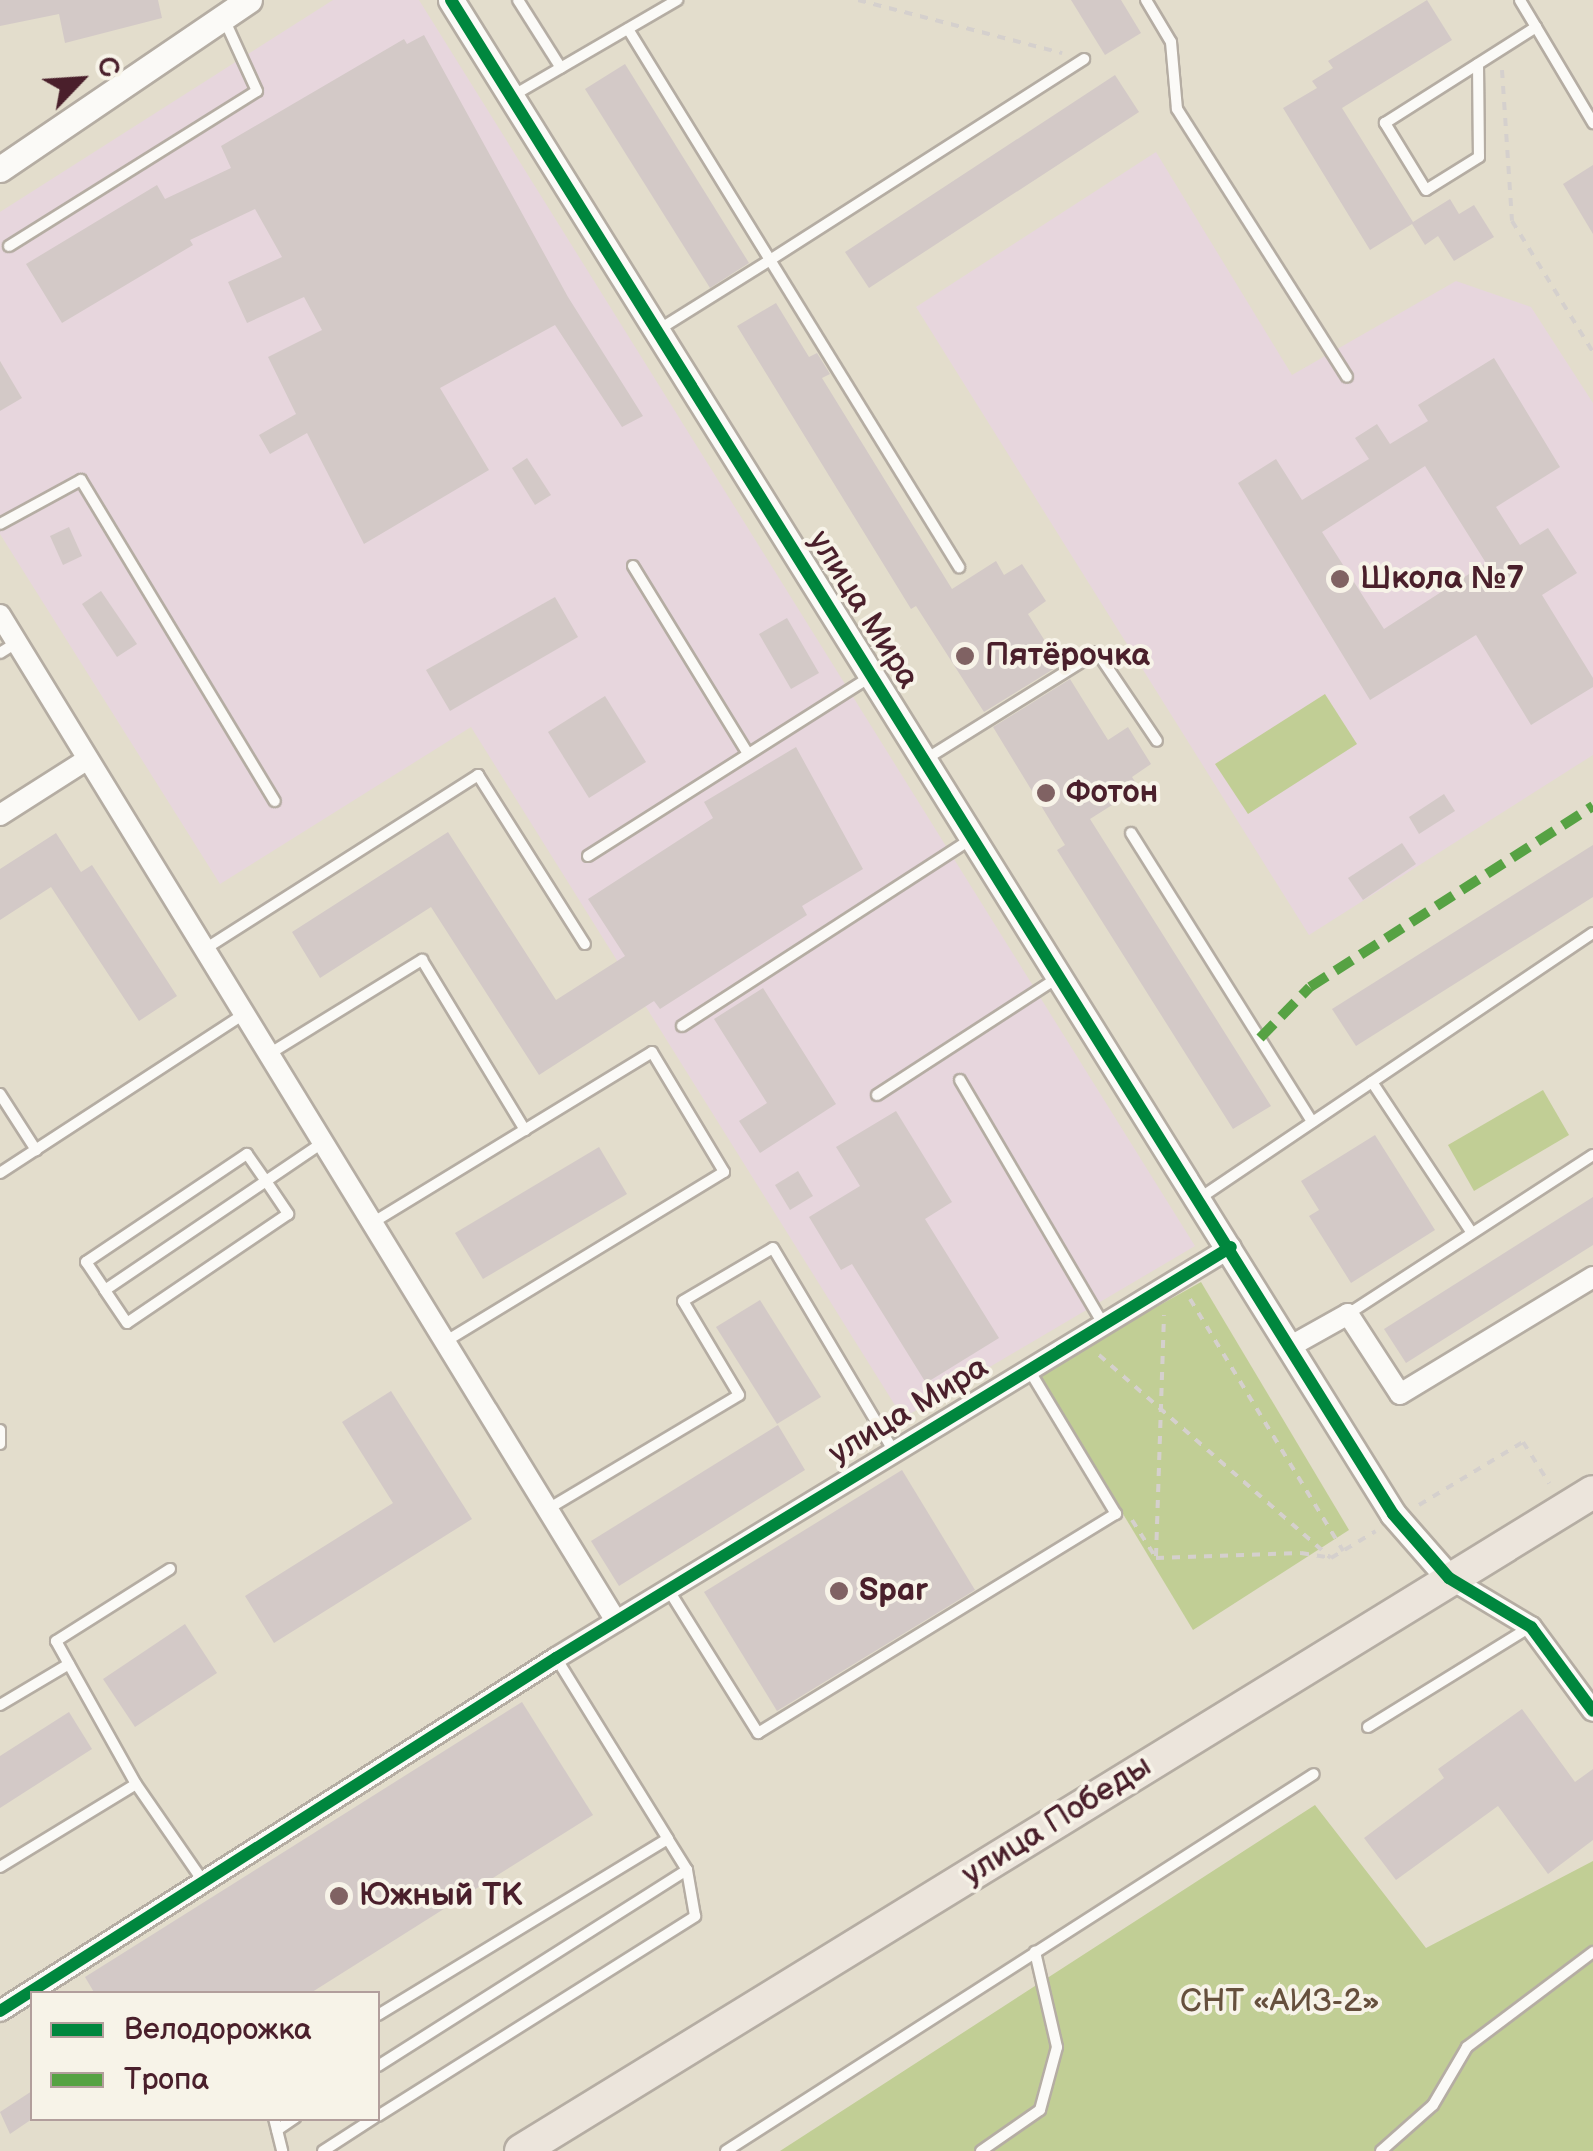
<!DOCTYPE html>
<meta charset="utf-8">
<style>
body{margin:0}
#map{position:relative;width:1593px;height:2151px;overflow:hidden;background:#e3ddcc;font-family:"Balsamiq Sans",sans-serif}
div>[style]{position:absolute}
[style*='--x']{left:calc(var(--x)*1px);top:calc(var(--y)*1px);width:calc(var(--w)*1px);rotate:calc(var(--a)*1deg)}
.built>*{inset:0;background:#e7d6dd}
.green>*{inset:0;background:#c1ce95}
.building>*{inset:0;background:#d3c9c7}
.path>*{height:4px;margin-top:-2px;transform-origin:0;background:repeating-linear-gradient(90deg,#d5d0cd 0 8px,transparent 0 16px)}
.roads{filter:drop-shadow(2px 0 #b5ada3) drop-shadow(-2px 0 #b5ada3) drop-shadow(0 2px #b5ada3) drop-shadow(0 -2px #b5ada3)}
.service>*{height:10px;margin:-5px;padding:0 5px;transform-origin:5px;border-radius:5px;background:#fbfaf7}
.minor>*{height:20px;margin:-10px;padding:0 10px;transform-origin:10px;border-radius:10px;background:#fbfaf7}
.tertiary>*{height:25px;margin:-12.5px;padding:0 12.5px;transform-origin:12.5px;border-radius:12.5px;background:#fbfaf7}
.trunk>*{height:32px;margin:-16px;padding:0 16px;transform-origin:16px;border-radius:16px;background:#ece5dc}
.quiet>*{height:10px;margin-top:-5px;transform-origin:0;background:repeating-linear-gradient(90deg,#56a243 0 20px,transparent 0 30px)}
.cycleway>*{height:12px;margin:-6px;padding:0 6px;transform-origin:6px;border-radius:6px;background:#00873e}
.dots>*{width:28px;height:28px;translate:-50% -50%;box-sizing:border-box;border:5px solid #f7f3e8;border-radius:50%}
span{translate:-50% -50%;white-space:nowrap;text-align:center;line-height:1.15;-webkit-text-stroke:8px #f7f3e8;paint-order:stroke}
.poi-label{font-size:32px;color:#4a1f2b;font-weight:700}
.left{translate:0 -50%;text-align:left}
.street-label{font-size:32px;color:#4a1f2b}
.park-label{font-size:32px;color:#66503d}
.legend{position:absolute;left:30px;top:1991px;width:350px;height:130px;box-sizing:border-box;background:#f7f3e8;border:2px solid #b29e9c;margin:0;padding:12px 18px;list-style:none;font-size:30px;color:#4a1f2b}
.legend li{display:flex;align-items:center;gap:20px;height:50px}
.legend b{width:50px;border:2px solid #b29e9c}
.north{position:absolute;left:30px;top:30px;width:100px;height:100px;-webkit-text-stroke:8px #f7f3e8;paint-order:stroke;rotate:65deg;font-size:28px;font-weight:700;line-height:40px;text-align:center;color:#4a1f2b}
.north::after{content:'';display:block;margin:auto;width:35px;height:45px;background:#4a1f2b;clip-path:polygon(50% 0,100% 100%,50% 72%,0 100%)}
</style>
<div id="map">
<div class="built">
<div style="clip-path:polygon(333px 0,419px 0,1195px 1246px,903px 1418px,471px 727px,220px 884px,0 534px,0 212px)"></div>
<div style="clip-path:polygon(1156px 152px,1292px 375px,1456px 281px,1531px 307px,1593px 403px,1593px 755px,1309px 935px,916px 307px)"></div>
</div>
<div class="green">
<div style="clip-path:polygon(1325px 694px,1357px 744px,1248px 814px,1215px 764px)"></div>
<div style="clip-path:polygon(1543px 1090px,1569px 1135px,1474px 1191px,1448px 1145px)"></div>
<div style="clip-path:polygon(1201px 1282px,1349px 1530px,1193px 1630px,1038px 1373px)"></div>
<div style="clip-path:polygon(1315px 1805px,1426px 1948px,1593px 1861px,1593px 2151px,780px 2151px)"></div>
</div>
<div class="building">
<div style="clip-path:polygon(0 0,158px 0,162px 18px,65px 43px,59px 14px,0 26px)"></div>
<div style="clip-path:polygon(1071px 0,1121px 0,1141px 33px,1105px 55px)"></div>
<div style="clip-path:polygon(1427px 0,1452px 40px,1342px 108px,1413px 222px,1450px 199px,1459px 214px,1474px 205px,1494px 237px,1454px 261px,1438px 236px,1425px 245px,1412px 224px,1370px 250px,1283px 108px,1317px 88px,1312px 81px,1333px 68px,1328px 61px)"></div>
<div style="clip-path:polygon(424px 35px,568px 297px,643px 416px,622px 427px,555px 325px,440px 388px,489px 470px,364px 544px,307px 433px,270px 454px,259px 435px,296px 414px,268px 357px,322px 330px,304px 297px,247px 323px,228px 282px,282px 257px,255px 209px,190px 240px,193px 245px,62px 323px,26px 264px,157px 185px,165px 199px,231px 168px,221px 146px,404px 39px,407px 44px)"></div>
<div style="clip-path:polygon(625px 64px,749px 263px,710px 288px,585px 89px)"></div>
<div style="clip-path:polygon(1115px 75px,1139px 112px,869px 288px,845px 252px)"></div>
<div style="clip-path:polygon(1593px 165px,1593px 234px,1563px 184px)"></div>
<div style="clip-path:polygon(776px 303px,809px 357px,817px 353px,830px 374px,822px 378px,952px 589px,996px 561px,1004px 575px,1022px 564px,1046px 601px,1028px 614px,1060px 665px,984px 712px,916px 606px,911px 609px,737px 326px)"></div>
<div style="clip-path:polygon(evenodd,1494px 358px,1560px 467px,1496px 507px,1520px 545px,1548px 528px,1577px 573px,1542px 595px,1593px 678px,1593px 687px,1531px 725px,1476px 635px,1370px 700px,1238px 483px,1276px 459px,1302px 500px,1369px 459px,1355px 438px,1377px 424px,1390px 444px,1428px 421px,1418px 405px,1494px 358px,1425px 466px,1486px 563px,1384px 629px,1322px 532px,1425px 466px)"></div>
<div style="clip-path:polygon(0 361px,22px 398px,0 411px)"></div>
<div style="clip-path:polygon(527px 458px,551px 495px,535px 505px,512px 468px)"></div>
<div style="clip-path:polygon(69px 527px,82px 556px,63px 565px,50px 536px)"></div>
<div style="clip-path:polygon(101px 591px,137px 644px,117px 657px,82px 604px)"></div>
<div style="clip-path:polygon(555px 597px,578px 637px,450px 711px,426px 670px)"></div>
<div style="clip-path:polygon(787px 618px,819px 673px,791px 689px,759px 634px)"></div>
<div style="clip-path:polygon(1070px 679px,1108px 740px,1128px 727px,1151px 764px,1132px 777px,1139px 788px,1090px 819px,1271px 1106px,1233px 1129px,1057px 850px,1065px 845px,993px 727px)"></div>
<div style="clip-path:polygon(605px 696px,646px 762px,589px 798px,548px 732px)"></div>
<div style="clip-path:polygon(796px 747px,863px 869px,802px 906px,807px 915px,660px 1009px,654px 1001px,539px 1075px,431px 907px,320px 978px,292px 932px,448px 832px,556px 1000px,625px 956px,588px 899px,713px 818px,704px 802px)"></div>
<div style="clip-path:polygon(1444px 794px,1455px 811px,1419px 834px,1409px 817px)"></div>
<div style="clip-path:polygon(56px 833px,81px 872px,92px 865px,177px 996px,139px 1021px,51px 887px,0 920px,0 869px)"></div>
<div style="clip-path:polygon(1402px 843px,1416px 864px,1363px 900px,1348px 878px)"></div>
<div style="clip-path:polygon(1593px 845px,1593px 897px,1356px 1046px,1332px 1009px)"></div>
<div style="clip-path:polygon(763px 988px,836px 1104px,760px 1153px,739px 1121px,767px 1103px,714px 1019px)"></div>
<div style="clip-path:polygon(896px 1111px,952px 1202px,925px 1219px,999px 1338px,926px 1383px,852px 1264px,841px 1270px,809px 1217px,860px 1186px,836px 1147px)"></div>
<div style="clip-path:polygon(1375px 1135px,1435px 1230px,1351px 1283px,1309px 1216px,1319px 1210px,1301px 1181px)"></div>
<div style="clip-path:polygon(599px 1147px,627px 1194px,483px 1279px,455px 1233px)"></div>
<div style="clip-path:polygon(798px 1171px,813px 1196px,790px 1210px,775px 1185px)"></div>
<div style="clip-path:polygon(1593px 1197px,1593px 1245px,1406px 1363px,1384px 1329px)"></div>
<div style="clip-path:polygon(760px 1300px,821px 1397px,777px 1424px,716px 1327px)"></div>
<div style="clip-path:polygon(391px 1391px,472px 1519px,274px 1643px,245px 1596px,393px 1503px,342px 1422px)"></div>
<div style="clip-path:polygon(778px 1425px,805px 1470px,619px 1586px,591px 1541px)"></div>
<div style="clip-path:polygon(902px 1470px,975px 1590px,777px 1711px,704px 1592px)"></div>
<div style="clip-path:polygon(185px 1624px,217px 1673px,135px 1727px,103px 1679px)"></div>
<div style="clip-path:polygon(522px 1702px,593px 1815px,309px 1994px,95px 1994px,85px 1977px)"></div>
<div style="clip-path:polygon(1522px 1709px,1575px 1782px,1593px 1769px,1593px 1840px,1548px 1874px,1498px 1806px,1396px 1880px,1364px 1838px,1444px 1778px,1438px 1769px)"></div>
<div style="clip-path:polygon(69px 1712px,92px 1749px,0 1808px,0 1756px)"></div>
<div style="clip-path:polygon(32px 2091px,32px 2119px,10px 2134px,0 2112px)"></div>
</div>
<div class="path">
<div style="--x:858;--y:0;--w:211;--a:14.6"></div>
<div style="--x:1502;--y:70;--w:151;--a:86.2"></div>
<div style="--x:1512;--y:221;--w:154;--a:58.3"></div>
<div style="--x:1190;--y:1299;--w:295;--a:58.7"></div>
<div style="--x:1099;--y:1355;--w:308;--a:41.2"></div>
<div style="--x:1331;--y:1558;--w:52;--a:-31"></div>
<div style="--x:1419;--y:1505;--w:122;--a:-31.2"></div>
<div style="--x:1523;--y:1442;--w:49;--a:57.6"></div>
<div style="--x:1132;--y:1520;--w:45;--a:57.7"></div>
<div style="--x:1156;--y:1558;--w:145;--a:-2"></div>
<div style="--x:1301;--y:1553;--w:30;--a:9"></div>
<div style="--x:1156;--y:1556;--w:241;--a:-88.1"></div>
</div>
<div class="roads">
<div class="service">
<div style="--x:518;--y:0;--w:80;--a:57.7"></div>
<div style="--x:1146;--y:0;--w:49;--a:59.2"></div>
<div style="--x:1171;--y:42;--w:67;--a:84.9"></div>
<div style="--x:1177;--y:109;--w:317;--a:57.6"></div>
<div style="--x:1536;--y:27;--w:112;--a:59.3"></div>
<div style="--x:628;--y:29;--w:271;--a:58.4"></div>
<div style="--x:770;--y:260;--w:373;--a:-32.6"></div>
<div style="--x:1478;--y:64;--w:93;--a:89.4"></div>
<div style="--x:1479;--y:157;--w:62;--a:148.1"></div>
<div style="--x:1426;--y:190;--w:79;--a:-121.5"></div>
<div style="--x:1385;--y:123;--w:179;--a:-32.4"></div>
<div style="--x:1536;--y:27;--w:31;--a:-121"></div>
<div style="--x:514;--y:95;--w:189;--a:-30.2"></div>
<div style="--x:9;--y:246;--w:292;--a:-32"></div>
<div style="--x:257;--y:91;--w:79;--a:-114.6"></div>
<div style="--x:658;--y:330;--w:132;--a:-32"></div>
<div style="--x:770;--y:260;--w:361;--a:58.4"></div>
<div style="--x:0;--y:524;--w:92;--a:-28.5"></div>
<div style="--x:81;--y:480;--w:375;--a:58.9"></div>
<div style="--x:633;--y:566;--w:220;--a:58.5"></div>
<div style="--x:0;--y:653;--w:19;--a:-32"></div>
<div style="--x:926;--y:759;--w:202;--a:-32"></div>
<div style="--x:1097;--y:652;--w:107;--a:56"></div>
<div style="--x:1131;--y:833;--w:341;--a:57.9"></div>
<div style="--x:588;--y:856;--w:334;--a:-32.4"></div>
<div style="--x:205;--y:949;--w:324;--a:-32.5"></div>
<div style="--x:478;--y:775;--w:200;--a:57.7"></div>
<div style="--x:682;--y:1026;--w:344;--a:-32.9"></div>
<div style="--x:269;--y:1054;--w:180;--a:-31.6"></div>
<div style="--x:422;--y:960;--w:199;--a:58.8"></div>
<div style="--x:960;--y:1080;--w:283;--a:59.6"></div>
<div style="--x:1372;--y:1082;--w:181;--a:56.5"></div>
<div style="--x:0;--y:1094;--w:67;--a:57.3"></div>
<div style="--x:877;--y:1095;--w:217;--a:-33"></div>
<div style="--x:0;--y:1173;--w:291;--a:-33.1"></div>
<div style="--x:1200;--y:1198;--w:474;--a:-34"></div>
<div style="--x:372;--y:1223;--w:328;--a:-31.4"></div>
<div style="--x:652;--y:1052;--w:140;--a:59"></div>
<div style="--x:724;--y:1172;--w:328;--a:148.7"></div>
<div style="--x:105;--y:1290;--w:34;--a:-124"></div>
<div style="--x:86;--y:1262;--w:194;--a:-33.9"></div>
<div style="--x:247;--y:1154;--w:33;--a:55"></div>
<div style="--x:266;--y:1181;--w:40;--a:56"></div>
<div style="--x:288;--y:1214;--w:194;--a:145.9"></div>
<div style="--x:127;--y:1323;--w:40;--a:-124"></div>
<div style="--x:105;--y:1290;--w:194;--a:-34.1"></div>
<div style="--x:266;--y:1181;--w:68;--a:-34.2"></div>
<div style="--x:1348;--y:1314;--w:292;--a:-33"></div>
<div style="--x:0;--y:1430;--w:14;--a:90"></div>
<div style="--x:548;--y:1509;--w:222;--a:-30.8"></div>
<div style="--x:739;--y:1395;--w:109;--a:-120.8"></div>
<div style="--x:683;--y:1301;--w:104;--a:-30.5"></div>
<div style="--x:773;--y:1248;--w:237;--a:59.3"></div>
<div style="--x:170;--y:1569;--w:135;--a:147.7"></div>
<div style="--x:56;--y:1641;--w:164;--a:60.8"></div>
<div style="--x:136;--y:1784;--w:118;--a:55.4"></div>
<div style="--x:668;--y:1589;--w:170;--a:58"></div>
<div style="--x:758;--y:1733;--w:420;--a:-31.5"></div>
<div style="--x:1116;--y:1514;--w:168;--a:-121.1"></div>
<div style="--x:0;--y:1705;--w:80;--a:-30.7"></div>
<div style="--x:1368;--y:1727;--w:190;--a:-31.7"></div>
<div style="--x:0;--y:1867;--w:159;--a:-31.4"></div>
<div style="--x:378;--y:2015;--w:339;--a:-31.3"></div>
<div style="--x:668;--y:1839;--w:213;--a:-121.7"></div>
<div style="--x:378;--y:2066;--w:366;--a:-32.4"></div>
<div style="--x:378;--y:2116;--w:375;--a:-32.2"></div>
<div style="--x:695;--y:1916;--w:47;--a:-99.9"></div>
<div style="--x:687;--y:1870;--w:36;--a:-122"></div>
<div style="--x:274;--y:2118;--w:34;--a:76"></div>
<div style="--x:277;--y:2130;--w:22;--a:-34"></div>
<div style="--x:323;--y:2151;--w:61;--a:-32.9"></div>
<div style="--x:726;--y:2151;--w:698;--a:-32.67"></div>
<div style="--x:981;--y:2151;--w:72;--a:-34.8"></div>
<div style="--x:1040;--y:2110;--w:65;--a:-74.9"></div>
<div style="--x:1057;--y:2047;--w:98;--a:-103"></div>
<div style="--x:1381;--y:2151;--w:69;--a:-41.5"></div>
<div style="--x:1433;--y:2105;--w:67;--a:-59.6"></div>
<div style="--x:1467;--y:2047;--w:158;--a:-37"></div>
</div>
<div class="minor">
<div style="--x:0;--y:615;--w:1180;--a:58.52"></div>
<div style="--x:0;--y:815;--w:104;--a:-32.5"></div>
<div style="--x:1291;--y:1346;--w:65;--a:-29.3"></div>
<div style="--x:1348;--y:1314;--w:95;--a:57"></div>
<div style="--x:1400;--y:1394;--w:226;--a:-31.2"></div>
<div style="--x:1449;--y:1578;--w:96;--a:30.9"></div>
<div style="--x:1531;--y:1627;--w:104;--a:53.6"></div>
<div style="--x:0;--y:2011;--w:659;--a:-32.41"></div>
<div style="--x:556;--y:1658;--w:790;--a:-31.34"></div>
</div>
<div class="tertiary">
<div style="--x:451;--y:0;--w:1783;--a:58.11"></div>
<div style="--x:1393;--y:1514;--w:85;--a:48.8"></div>
<div style="--x:0;--y:169;--w:301;--a:-34.2"></div>
</div>
<div class="trunk">
<div style="--x:521;--y:2151;--w:1258;--a:-31.58"></div>
</div>
</div>
<div class="quiet">
<div style="--x:1260;--y:1038;--w:71;--a:-45.6"></div>
<div style="--x:1310;--y:987;--w:336;--a:-32.6"></div>
</div>
<div class="cycleway">
<div style="--x:451;--y:0;--w:1783;--a:58.11"></div>
<div style="--x:1393;--y:1514;--w:85;--a:48.8"></div>
<div style="--x:1449;--y:1578;--w:96;--a:30.9"></div>
<div style="--x:1531;--y:1627;--w:104;--a:53.6"></div>
<div style="--x:0;--y:2011;--w:659;--a:-32.41"></div>
<div style="--x:556;--y:1658;--w:790;--a:-31.34"></div>
</div>
<div class="dots">
<div style="left:1340px;top:579px;background:#806263"></div>
<div style="left:965px;top:656px;background:#806263"></div>
<div style="left:1046px;top:793px;background:#806263"></div>
<div style="left:839px;top:1591px;background:#806263"></div>
<div style="left:339px;top:1896px;background:#806263"></div>
</div>
<div class="poi-label">
<span class="left" style="left:1360px;top:579px">Школа №7</span>
<span class="left" style="left:985px;top:656px">Пятёрочка</span>
<span class="left" style="left:1066px;top:793px">Фотон</span>
<span class="left" style="left:859px;top:1591px">Spar</span>
<span class="left" style="left:359px;top:1896px">Южный ТК</span>
</div>
<div class="street-label">
<span style="left:863px;top:610px;rotate:58deg">улица Мира</span>
<span style="left:909px;top:1411px;rotate:-31deg">улица Мира</span>
<span style="left:1057px;top:1821px;rotate:-32deg">улица Победы</span>
</div>
<div class="park-label">
<span style="left:1280px;top:2002px">СНТ «АИЗ-2»</span>
</div>
<ul class="legend">
<li><b style="height:12px;background:#00873e"></b>Велодорожка</li>
<li><b style="height:12px;background:#56a243"></b>Тропа</li>
</ul>
<div class="north">С</div>
</div>
